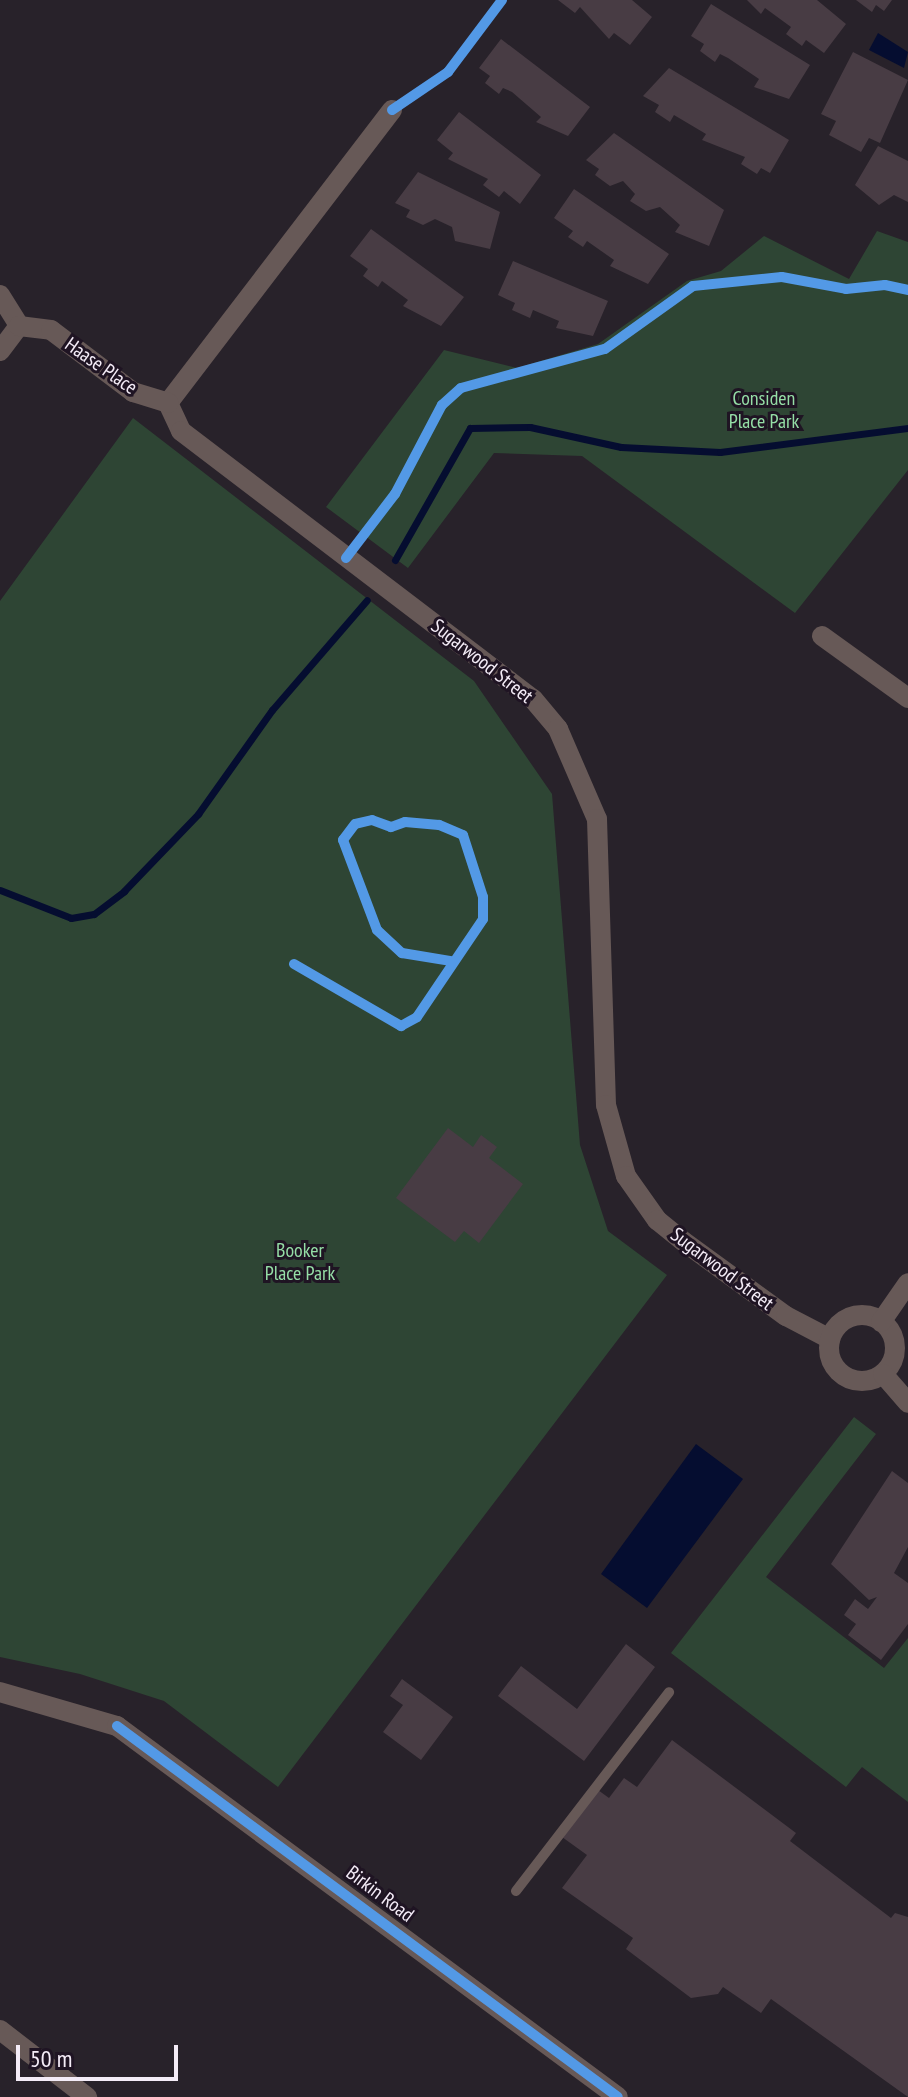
<!DOCTYPE html>
<style>
body{margin:0}
#map{position:relative;width:908px;height:2097px;overflow:hidden;background:#28222a;font-family:"PT Sans Narrow",sans-serif}
div>[style]{position:absolute}
[style*='--x']{left:calc(var(--x)*1px);top:calc(var(--y)*1px);width:calc(var(--w)*1px);rotate:calc(var(--a)*1deg)}
.green>*{inset:0;background:#2e4534}
.water>*{inset:0;background:#050d30}
.stream>*{height:7px;margin:-3.5px;padding:0 3.5px;transform-origin:3.5px;border-radius:3.5px;background:#050d30}
.building>*{inset:0;background:#483c44}
.service>*{height:10px;margin:-5px;padding:0 5px;transform-origin:5px;border-radius:5px;background:#675957}
.minor>*{height:20px;margin:-10px;padding:0 10px;transform-origin:10px;border-radius:10px;background:#675957}
.minor>.ring{margin:-10px;padding:0;box-sizing:content-box;background:none;border:20px solid #675957;border-radius:50%}
.cycleway>*{height:10px;margin:-5px;padding:0 5px;transform-origin:5px;border-radius:5px;background:#5399e6}
span{translate:-50% -50%;white-space:nowrap;text-align:center;line-height:1.15;-webkit-text-stroke:6px #1f1423;paint-order:stroke}
.street-label{font-size:20px;color:#f4ecf7}
.park-label{font-size:20px;color:#95dea6}
.scale{position:absolute;left:16px;top:2045px;width:162px;height:36px;box-sizing:border-box;border:4px solid #f4ecf7;border-top:0;padding-left:10px;font-size:24px;line-height:28px;white-space:nowrap;color:#f4ecf7;-webkit-text-stroke:6px #1f1423;paint-order:stroke}
</style>
<div id="map">
<div class="green">
<div style="clip-path:polygon(877px 231px,908px 242px,908px 470px,795px 613px,582px 456px,494px 453px,408px 568px,326px 507px,444px 350px,517px 368px,598px 344px,687px 281px,721px 271px,764px 236px,849px 279px)"></div>
<div style="clip-path:polygon(133px 418px,474px 681px,552px 794px,580px 1145px,608px 1231px,667px 1275px,278px 1787px,164px 1701px,80px 1674px,0 1657px,0 601px)"></div>
<div style="clip-path:polygon(854px 1417px,876px 1434px,766px 1577px,884px 1668px,908px 1638px,908px 1802px,862px 1767px,846px 1787px,671px 1653px)"></div>
</div>
<div class="water">
<div style="clip-path:polygon(878px 33px,908px 52px,904px 68px,869px 50px)"></div>
<div style="clip-path:polygon(696px 1444px,743px 1479px,647px 1608px,601px 1574px)"></div>
</div>
<div class="stream">
<div style="--x:395;--y:560;--w:152;--a:-60.4"></div>
<div style="--x:470;--y:428;--w:60;--a:-1"></div>
<div style="--x:530;--y:427;--w:93;--a:12.4"></div>
<div style="--x:621;--y:447;--w:99;--a:2.9"></div>
<div style="--x:720;--y:452;--w:190;--a:-7.3"></div>
<div style="--x:0;--y:890;--w:76;--a:21.5"></div>
<div style="--x:71;--y:918;--w:23;--a:-10"></div>
<div style="--x:94;--y:914;--w:38;--a:-37"></div>
<div style="--x:124;--y:891;--w:107;--a:-46.1"></div>
<div style="--x:198;--y:814;--w:128;--a:-54.6"></div>
<div style="--x:272;--y:710;--w:145;--a:-49.2"></div>
</div>
<div class="building">
<div style="clip-path:polygon(558px 0,632px 0,652px 17px,630px 45px,614px 33px,609px 39px,580px 7px,575px 13px)"></div>
<div style="clip-path:polygon(747px 0,817px 0,846px 24px,824px 53px,806px 40px,802px 46px,786px 34px,791px 27px,765px 8px,761px 14px)"></div>
<div style="clip-path:polygon(856px 0,892px 0,884px 11px,876px 5px,872px 12px)"></div>
<div style="clip-path:polygon(711px 4px,810px 65px,789px 99px,754px 87px,759px 79px,728px 58px,720px 54px,715px 62px,700px 51px,704px 44px,691px 36px)"></div>
<div style="clip-path:polygon(501px 39px,590px 107px,568px 136px,536px 122px,541px 117px,512px 92px,503px 88px,499px 94px,485px 83px,490px 76px,479px 68px)"></div>
<div style="clip-path:polygon(853px 52px,908px 80px,880px 143px,869px 138px,861px 152px,829px 135px,836px 121px,821px 114px)"></div>
<div style="clip-path:polygon(669px 68px,789px 140px,770px 173px,761px 168px,757px 174px,741px 164px,745px 157px,702px 140px,706px 134px,674px 115px,670px 122px,655px 112px,659px 105px,643px 96px)"></div>
<div style="clip-path:polygon(459px 112px,541px 175px,520px 204px,504px 191px,499px 197px,483px 185px,488px 179px,448px 159px,453px 153px,437px 140px)"></div>
<div style="clip-path:polygon(614px 133px,724px 210px,709px 246px,675px 232px,680px 225px,660px 207px,646px 211px,630px 201px,635px 194px,623px 181px,610px 186px,595px 175px,599px 169px,586px 160px)"></div>
<div style="clip-path:polygon(878px 146px,908px 161px,908px 202px,894px 195px,879px 205px,855px 185px)"></div>
<div style="clip-path:polygon(418px 172px,500px 212px,490px 249px,455px 241px,452px 227px,435px 219px,423px 225px,406px 217px,410px 210px,395px 203px)"></div>
<div style="clip-path:polygon(574px 189px,669px 254px,648px 284px,610px 266px,614px 260px,587px 241px,583px 247px,568px 237px,573px 231px,554px 218px)"></div>
<div style="clip-path:polygon(371px 229px,464px 297px,441px 326px,403px 306px,408px 300px,382px 281px,378px 287px,363px 276px,368px 269px,350px 256px)"></div>
<div style="clip-path:polygon(513px 261px,608px 301px,593px 336px,556px 328px,559px 321px,533px 310px,530px 318px,512px 310px,515px 303px,498px 295px)"></div>
<div style="clip-path:polygon(448px 1128px,473px 1147px,481px 1135px,497px 1147px,489px 1158px,523px 1184px,479px 1243px,464px 1231px,455px 1242px,396px 1198px)"></div>
<div style="clip-path:polygon(892px 1471px,908px 1483px,908px 1547px,894px 1573px,908px 1583px,908px 1624px,881px 1660px,848px 1635px,856px 1624px,844px 1615px,855px 1599px,868px 1609px,877px 1597px,869px 1600px,831px 1564px)"></div>
<div style="clip-path:polygon(626px 1644px,655px 1667px,584px 1761px,498px 1696px,521px 1666px,577px 1709px)"></div>
<div style="clip-path:polygon(402px 1679px,453px 1717px,421px 1760px,383px 1732px,403px 1705px,390px 1696px)"></div>
<div style="clip-path:polygon(672px 1740px,796px 1833px,790px 1841px,891px 1918px,895px 1913px,908px 1917px,908px 2097px,771px 1999px,761px 2013px,723px 1987px,718px 1994px,691px 1998px,626px 1949px,633px 1938px,562px 1888px,587px 1855px,562px 1837px,598px 1790px,609px 1798px,624px 1778px,637px 1787px)"></div>
</div>
<div class="service">
<div style="--x:516;--y:1891;--w:251;--a:-52.4"></div>
</div>
<div class="minor">
<div style="--x:392;--y:110;--w:369;--a:127.4"></div>
<div style="--x:168;--y:403;--w:31;--a:65"></div>
<div style="--x:181;--y:431;--w:442;--a:37.3"></div>
<div style="--x:533;--y:699;--w:39;--a:50"></div>
<div style="--x:558;--y:729;--w:98;--a:66.6"></div>
<div style="--x:597;--y:819;--w:286;--a:88.2"></div>
<div style="--x:606;--y:1105;--w:74;--a:74.3"></div>
<div style="--x:626;--y:1176;--w:54;--a:54.8"></div>
<div style="--x:657;--y:1220;--w:33;--a:39"></div>
<div style="--x:683;--y:1241;--w:127;--a:36.1"></div>
<div style="--x:786;--y:1316;--w:50;--a:27.6"></div>
<div style="--x:0;--y:295;--w:36;--a:58"></div>
<div style="--x:0;--y:351;--w:31;--a:-53"></div>
<div style="--x:19;--y:326;--w:32;--a:7"></div>
<div style="--x:51;--y:330;--w:103;--a:37.1"></div>
<div style="--x:133;--y:392;--w:37;--a:17"></div>
<div style="--x:822;--y:636;--w:106;--a:35.8"></div>
<div class="ring" style="left:829px;top:1315px;width:46px;height:46px"></div>
<div style="--x:881;--y:1322;--w:47;--a:-55.3"></div>
<div style="--x:883;--y:1374;--w:38;--a:49"></div>
<div style="--x:0;--y:1692;--w:122;--a:16.2"></div>
<div style="--x:117;--y:1726;--w:623;--a:36.52"></div>
<div style="--x:0;--y:2030;--w:110;--a:37.6"></div>
</div>
<div class="cycleway">
<div style="--x:392;--y:110;--w:68;--a:-34.2"></div>
<div style="--x:448;--y:72;--w:90;--a:-53.1"></div>
<div style="--x:346;--y:558;--w:81;--a:-52.6"></div>
<div style="--x:395;--y:494;--w:101;--a:-62.2"></div>
<div style="--x:442;--y:405;--w:25;--a:-42"></div>
<div style="--x:461;--y:388;--w:149;--a:-15.2"></div>
<div style="--x:605;--y:349;--w:108;--a:-35.6"></div>
<div style="--x:693;--y:286;--w:89;--a:-5.8"></div>
<div style="--x:782;--y:277;--w:65;--a:10.6"></div>
<div style="--x:846;--y:289;--w:39;--a:-6"></div>
<div style="--x:885;--y:285;--w:24;--a:12"></div>
<div style="--x:294;--y:964;--w:124;--a:30.1"></div>
<div style="--x:401;--y:1026;--w:18;--a:-29"></div>
<div style="--x:417;--y:1017;--w:118;--a:-56"></div>
<div style="--x:483;--y:919;--w:22;--a:-90"></div>
<div style="--x:483;--y:897;--w:65;--a:-107.9"></div>
<div style="--x:463;--y:835;--w:26;--a:-157"></div>
<div style="--x:439;--y:825;--w:34;--a:-175"></div>
<div style="--x:405;--y:822;--w:15;--a:160"></div>
<div style="--x:391;--y:827;--w:20;--a:-160"></div>
<div style="--x:372;--y:820;--w:17;--a:167"></div>
<div style="--x:355;--y:824;--w:20;--a:127"></div>
<div style="--x:343;--y:840;--w:96;--a:69.3"></div>
<div style="--x:377;--y:930;--w:34;--a:43"></div>
<div style="--x:402;--y:953;--w:50;--a:9.3"></div>
<div style="--x:117;--y:1726;--w:623;--a:36.52"></div>
</div>
<div class="street-label">
<span style="left:101px;top:366px;rotate:35deg">Haase Place</span>
<span style="left:482px;top:661px;rotate:38deg">Sugarwood Street</span>
<span style="left:722px;top:1269px;rotate:37deg">Sugarwood Street</span>
<span style="left:380px;top:1894px;rotate:37deg">Birkin Road</span>
</div>
<div class="park-label">
<span style="left:764px;top:410px">Considen<br>Place Park</span>
<span style="left:300px;top:1262px">Booker<br>Place Park</span>
</div>
<div class="scale">50 m</div>
</div>
